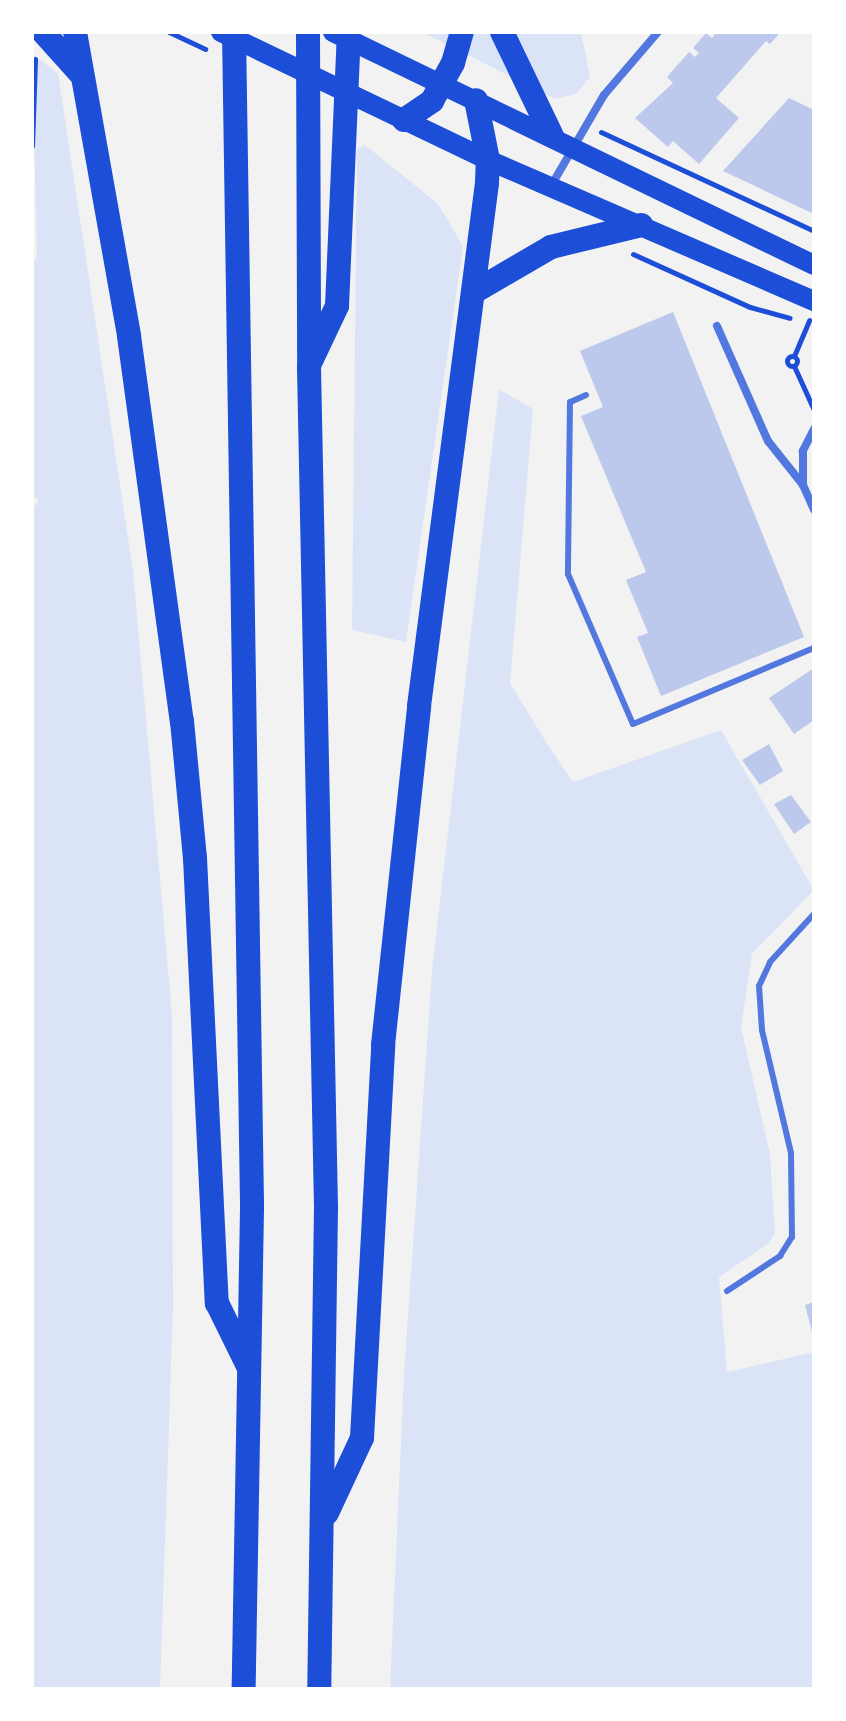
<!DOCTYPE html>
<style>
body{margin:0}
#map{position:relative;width:846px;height:1721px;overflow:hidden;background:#f2f2f2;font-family:Karla,sans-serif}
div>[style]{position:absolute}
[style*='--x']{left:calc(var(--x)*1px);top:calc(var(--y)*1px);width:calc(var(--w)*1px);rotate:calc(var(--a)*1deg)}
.green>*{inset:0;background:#dbe4f7}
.building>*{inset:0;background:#bdc9ec}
.path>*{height:5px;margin:-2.5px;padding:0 2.5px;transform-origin:2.5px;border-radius:2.5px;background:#1d4ed8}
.path>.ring{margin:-2.5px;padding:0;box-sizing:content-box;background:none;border:5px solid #1d4ed8;border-radius:50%}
.service>*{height:6px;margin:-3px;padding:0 3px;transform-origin:3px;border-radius:3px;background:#5277de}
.minor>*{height:8px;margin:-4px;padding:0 4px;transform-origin:4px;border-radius:4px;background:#5277de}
.primary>*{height:20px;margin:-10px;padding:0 10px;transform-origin:10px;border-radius:10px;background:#1d4ed8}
.motorway>*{height:24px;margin:-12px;padding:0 12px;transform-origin:12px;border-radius:12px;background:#1d4ed8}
span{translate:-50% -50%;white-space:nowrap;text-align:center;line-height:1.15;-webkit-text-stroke:8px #fff;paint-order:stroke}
.frame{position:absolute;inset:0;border:34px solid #fff;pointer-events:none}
</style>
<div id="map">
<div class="green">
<div style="clip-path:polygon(422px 32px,581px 32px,590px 77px,576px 94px,555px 99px)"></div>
<div style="clip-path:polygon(32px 54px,58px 73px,133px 571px,172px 1015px,173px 1307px,160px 1689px,32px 1689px,32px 509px,39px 501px,32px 495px,32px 261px,37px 258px)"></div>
<div style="clip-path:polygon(365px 145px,438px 204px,463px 246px,406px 642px,352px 630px,357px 149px)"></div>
<div style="clip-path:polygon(499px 389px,533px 409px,510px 683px,546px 742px,573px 782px,721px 730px,814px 890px,752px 954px,741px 1027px,770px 1154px,775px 1233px,768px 1244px,719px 1277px,727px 1372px,814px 1352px,814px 1689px,390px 1689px,404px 1374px,432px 971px)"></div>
</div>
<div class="building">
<div style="clip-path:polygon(717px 32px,781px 32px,770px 44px,766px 41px,716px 98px,739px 118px,699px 164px,673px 141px,668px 147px,635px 118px,673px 83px,667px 77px,689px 52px,695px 57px,699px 53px,693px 48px,706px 33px,712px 38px)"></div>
<div style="clip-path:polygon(789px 98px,814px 110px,814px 214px,723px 171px)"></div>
<div style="clip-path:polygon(673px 312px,804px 637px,661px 696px,637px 637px,648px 633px,626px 580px,646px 572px,581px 416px,603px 407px,580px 351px)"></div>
<div style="clip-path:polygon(814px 668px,814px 720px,794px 734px,769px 698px)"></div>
<div style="clip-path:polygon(769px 744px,783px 771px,760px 785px,742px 760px)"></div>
<div style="clip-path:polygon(791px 795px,811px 822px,794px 834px,774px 804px)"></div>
<div style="clip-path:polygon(814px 1302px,814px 1336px,813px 1336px,805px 1305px)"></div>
</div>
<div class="path">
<div style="--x:169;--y:32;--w:40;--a:25"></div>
<div style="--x:601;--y:132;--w:235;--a:24.9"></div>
<div style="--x:32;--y:146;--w:87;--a:-88"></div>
<div style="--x:633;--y:254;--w:128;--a:24.4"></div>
<div style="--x:750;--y:307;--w:41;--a:15.4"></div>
<div style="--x:794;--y:356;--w:39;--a:-67"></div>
<div class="ring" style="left:787px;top:356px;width:5px;height:5px"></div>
<div style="--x:794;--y:366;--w:48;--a:65.6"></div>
</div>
<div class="service">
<div style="--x:586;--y:395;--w:17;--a:156"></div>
<div style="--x:570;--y:402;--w:172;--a:90.7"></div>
<div style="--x:568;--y:574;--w:163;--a:66.6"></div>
<div style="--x:633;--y:724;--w:196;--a:-22.8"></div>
<div style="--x:727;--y:1291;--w:64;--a:-33.4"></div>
<div style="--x:780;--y:1256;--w:22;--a:-58"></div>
<div style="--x:792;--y:1237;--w:84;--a:-90.7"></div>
<div style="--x:791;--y:1153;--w:126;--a:-103.3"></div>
<div style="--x:762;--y:1030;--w:44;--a:-93.9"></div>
<div style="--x:759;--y:986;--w:26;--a:-65"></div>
<div style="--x:770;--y:962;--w:65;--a:-47.5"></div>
</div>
<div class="minor">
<div style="--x:551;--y:186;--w:105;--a:-59.8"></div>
<div style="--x:604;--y:95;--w:83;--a:-49.4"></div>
<div style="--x:717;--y:326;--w:126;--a:66.1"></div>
<div style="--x:768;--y:441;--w:56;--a:51.5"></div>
<div style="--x:814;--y:429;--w:25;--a:117"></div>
<div style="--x:803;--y:451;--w:34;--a:90"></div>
<div style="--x:803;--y:485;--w:27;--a:66"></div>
</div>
<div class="primary">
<div style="--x:221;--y:32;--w:296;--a:25.6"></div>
<div style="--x:488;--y:160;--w:355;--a:23.4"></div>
<div style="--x:333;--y:32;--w:534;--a:25.85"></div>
</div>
<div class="motorway">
<div style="--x:43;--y:32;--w:54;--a:48"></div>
<div style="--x:75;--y:32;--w:309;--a:79.9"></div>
<div style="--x:129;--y:336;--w:389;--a:82.2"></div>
<div style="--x:182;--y:721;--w:138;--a:84.6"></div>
<div style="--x:195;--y:858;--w:446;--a:87.2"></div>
<div style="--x:217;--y:1303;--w:72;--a:63.8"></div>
<div style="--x:234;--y:32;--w:1177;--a:89.12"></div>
<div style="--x:252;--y:1209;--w:480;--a:91"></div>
<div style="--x:308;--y:32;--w:335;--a:89.8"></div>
<div style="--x:309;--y:367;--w:840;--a:88.84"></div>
<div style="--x:326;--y:1207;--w:482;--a:90.8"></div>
<div style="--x:502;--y:32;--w:115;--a:64.3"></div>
<div style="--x:404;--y:120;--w:34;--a:-34"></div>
<div style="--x:432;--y:101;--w:43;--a:-61.1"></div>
<div style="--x:453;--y:63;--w:32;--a:-74"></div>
<div style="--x:474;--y:292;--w:89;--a:-30.3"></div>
<div style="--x:551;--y:247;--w:93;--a:-13.7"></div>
<div style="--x:311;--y:361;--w:61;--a:-64.7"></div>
<div style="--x:337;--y:306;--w:274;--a:-87.5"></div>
<div style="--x:327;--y:1513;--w:83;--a:-65"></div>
<div style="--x:362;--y:1438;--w:394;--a:-86.9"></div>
<div style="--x:383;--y:1045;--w:341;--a:-83.9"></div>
<div style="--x:419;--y:706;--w:527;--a:-82.59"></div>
<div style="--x:487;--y:183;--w:23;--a:-88"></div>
<div style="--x:488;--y:160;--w:61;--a:-101.3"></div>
</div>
<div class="frame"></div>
</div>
